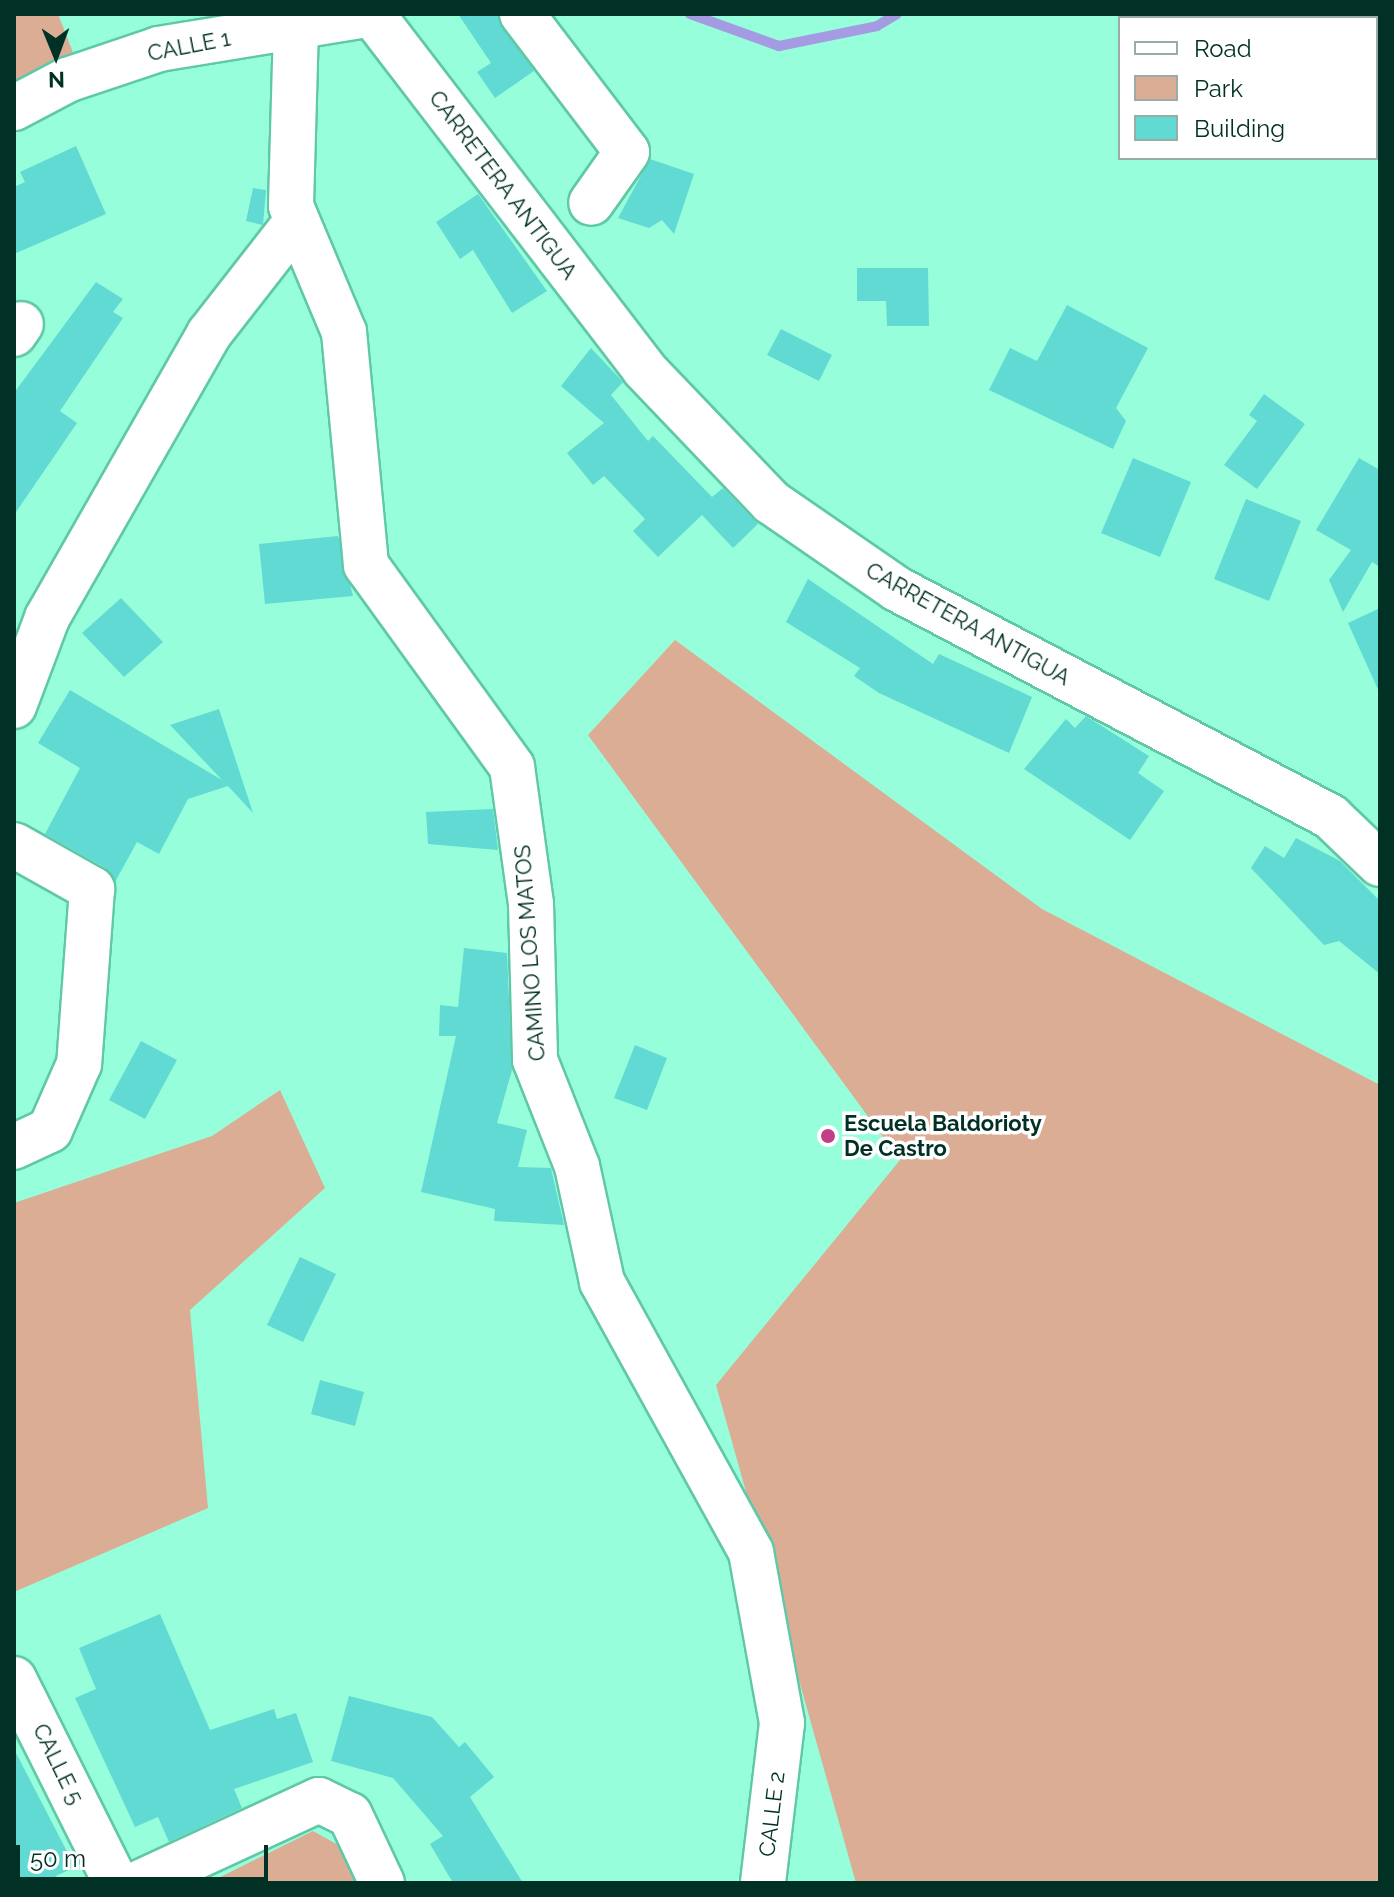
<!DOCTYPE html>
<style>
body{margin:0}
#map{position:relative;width:1394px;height:1897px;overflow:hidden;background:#97fedb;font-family:Raleway,sans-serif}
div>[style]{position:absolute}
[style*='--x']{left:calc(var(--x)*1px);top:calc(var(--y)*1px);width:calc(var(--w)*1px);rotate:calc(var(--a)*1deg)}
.green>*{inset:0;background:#daad94}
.stream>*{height:10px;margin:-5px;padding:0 5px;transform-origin:5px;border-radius:5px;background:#a59be3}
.building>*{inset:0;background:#61dad3}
.roads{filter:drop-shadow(2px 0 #60c8a7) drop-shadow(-2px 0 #60c8a7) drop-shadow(0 2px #60c8a7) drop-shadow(0 -2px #60c8a7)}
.minor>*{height:44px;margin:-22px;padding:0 22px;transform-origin:22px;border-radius:22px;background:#fff}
.dots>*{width:22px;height:22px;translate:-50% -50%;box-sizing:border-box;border:4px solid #fff;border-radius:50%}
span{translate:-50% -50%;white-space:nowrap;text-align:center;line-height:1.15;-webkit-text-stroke:7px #fff;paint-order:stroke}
.street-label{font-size:22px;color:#013125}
.poi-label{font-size:22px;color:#013125;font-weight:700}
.left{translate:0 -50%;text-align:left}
.frame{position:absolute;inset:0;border:16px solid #013125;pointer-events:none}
.legend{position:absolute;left:1118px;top:16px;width:260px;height:144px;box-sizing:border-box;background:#fff;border:2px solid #99ada8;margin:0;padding:10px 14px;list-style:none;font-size:24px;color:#013125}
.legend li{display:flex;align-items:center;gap:16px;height:40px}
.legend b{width:40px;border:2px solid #99ada8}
.north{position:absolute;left:16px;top:16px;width:80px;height:80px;-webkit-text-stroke:6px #fff;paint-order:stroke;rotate:179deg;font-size:22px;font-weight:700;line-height:32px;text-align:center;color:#013125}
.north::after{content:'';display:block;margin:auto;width:28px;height:36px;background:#013125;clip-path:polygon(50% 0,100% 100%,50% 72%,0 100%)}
.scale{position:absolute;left:16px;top:1845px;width:252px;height:36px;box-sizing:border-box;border:4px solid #013125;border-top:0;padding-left:10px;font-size:24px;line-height:28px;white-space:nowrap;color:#013125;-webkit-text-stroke:6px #fff;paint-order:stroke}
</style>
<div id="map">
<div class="green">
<div style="clip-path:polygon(14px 14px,58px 14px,74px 55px,14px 88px)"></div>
<div style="clip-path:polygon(675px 640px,1042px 909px,1380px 1085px,1380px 1883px,856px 1883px,716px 1385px,900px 1160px,588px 735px)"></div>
<div style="clip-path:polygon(280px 1090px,325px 1188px,190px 1310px,208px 1508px,14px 1592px,14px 1203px,212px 1136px)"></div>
<div style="clip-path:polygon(313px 1831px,340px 1846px,366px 1883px,208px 1883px)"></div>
</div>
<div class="stream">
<div style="--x:690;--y:14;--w:95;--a:19.8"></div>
<div style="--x:779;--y:46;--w:100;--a:-11.5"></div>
<div style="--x:877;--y:26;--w:23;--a:-31"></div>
</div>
<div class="building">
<div style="clip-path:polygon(458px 14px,498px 14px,534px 71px,495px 98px,477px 72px,491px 63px)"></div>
<div style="clip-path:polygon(76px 146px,106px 214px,14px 254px,14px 187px,25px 182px,20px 172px)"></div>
<div style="clip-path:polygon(650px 159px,694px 174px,674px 234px,662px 220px,649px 228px,618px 218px)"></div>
<div style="clip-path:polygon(253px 188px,266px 190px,263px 225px,246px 221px)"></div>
<div style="clip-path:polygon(478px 194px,547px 291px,512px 313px,473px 250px,460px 259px,436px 222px)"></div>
<div style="clip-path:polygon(857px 268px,928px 268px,929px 326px,887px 326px,886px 301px,857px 301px)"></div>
<div style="clip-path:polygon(96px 282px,123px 299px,113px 312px,123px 318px,60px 411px,77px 423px,14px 515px,14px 393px)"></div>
<div style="clip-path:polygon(1067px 305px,1148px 348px,1116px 408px,1126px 421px,1113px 449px,989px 390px,1010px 348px,1037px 361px)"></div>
<div style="clip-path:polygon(781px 329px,832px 355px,819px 381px,767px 355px)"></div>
<div style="clip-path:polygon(591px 348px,623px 382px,611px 395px,648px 441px,653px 436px,712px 497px,723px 488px,758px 524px,733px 548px,702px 515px,658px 557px,633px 531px,645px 519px,604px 476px,593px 485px,567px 453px,604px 423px,561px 386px)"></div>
<div style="clip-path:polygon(1264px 394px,1305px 424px,1257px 489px,1224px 465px,1257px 421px,1249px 415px)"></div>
<div style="clip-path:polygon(1133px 458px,1191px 482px,1160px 557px,1101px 533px)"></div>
<div style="clip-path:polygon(1359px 458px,1380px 470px,1380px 567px,1372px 562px,1343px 612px,1329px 580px,1351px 550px,1316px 530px)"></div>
<div style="clip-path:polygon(1246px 499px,1301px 521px,1269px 601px,1214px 579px)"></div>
<div style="clip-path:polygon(338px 536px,353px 596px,265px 604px,259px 544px)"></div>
<div style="clip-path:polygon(808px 579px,933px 664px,939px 654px,1032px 697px,1009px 753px,879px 693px,854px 676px,860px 668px,786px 622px)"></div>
<div style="clip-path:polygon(121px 598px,163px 642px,124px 677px,82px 633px)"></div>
<div style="clip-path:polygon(1380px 608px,1380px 694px,1348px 623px)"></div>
<div style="clip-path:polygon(70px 690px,222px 780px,170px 725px,219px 709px,253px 813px,228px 786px,188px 799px,159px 854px,137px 842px,115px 882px,104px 867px,45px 834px,80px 768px,38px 743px)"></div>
<div style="clip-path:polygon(1086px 716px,1149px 756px,1138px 773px,1164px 791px,1130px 840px,1024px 769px,1066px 719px,1075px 728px)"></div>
<div style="clip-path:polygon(493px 809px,498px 850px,428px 844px,426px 812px)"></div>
<div style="clip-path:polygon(1296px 838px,1340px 861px,1380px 901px,1380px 974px,1339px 941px,1324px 945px,1251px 868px,1265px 846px,1284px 858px)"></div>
<div style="clip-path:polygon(464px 948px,507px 953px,512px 1070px,497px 1123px,527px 1130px,518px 1167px,551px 1168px,564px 1225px,494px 1221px,495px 1209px,421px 1192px,456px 1036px,439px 1036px,440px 1005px,458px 1007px)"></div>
<div style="clip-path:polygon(141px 1041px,177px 1060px,145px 1119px,109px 1100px)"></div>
<div style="clip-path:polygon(635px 1045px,667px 1058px,647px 1110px,614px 1098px)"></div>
<div style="clip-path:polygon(300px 1257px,336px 1274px,303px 1342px,267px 1325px)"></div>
<div style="clip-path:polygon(320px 1380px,364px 1392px,355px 1426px,311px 1414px)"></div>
<div style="clip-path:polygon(160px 1614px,210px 1730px,274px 1709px,277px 1719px,296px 1713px,313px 1762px,234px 1789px,242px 1808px,169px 1842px,158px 1817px,135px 1827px,75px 1698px,96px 1689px,79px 1648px)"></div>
<div style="clip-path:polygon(349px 1696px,432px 1717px,459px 1747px,465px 1742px,494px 1777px,470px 1797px,523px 1883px,453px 1883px,430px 1844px,443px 1836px,393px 1778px,331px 1761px)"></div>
<div style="clip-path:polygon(14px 1749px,75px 1867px,56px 1876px,60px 1883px,14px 1883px)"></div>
</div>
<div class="roads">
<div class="minor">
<div style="--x:372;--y:14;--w:447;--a:52.5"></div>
<div style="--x:644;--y:369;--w:184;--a:46.3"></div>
<div style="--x:771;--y:502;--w:153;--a:34.6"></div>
<div style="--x:897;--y:589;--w:490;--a:27.7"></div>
<div style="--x:1331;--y:817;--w:68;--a:43.8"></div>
<div style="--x:522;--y:14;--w:173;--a:52.7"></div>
<div style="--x:627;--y:152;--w:62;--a:125.2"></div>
<div style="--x:296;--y:26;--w:180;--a:91.6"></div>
<div style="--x:291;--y:206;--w:137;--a:67.2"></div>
<div style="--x:344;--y:332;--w:234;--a:84.6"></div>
<div style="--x:366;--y:565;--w:249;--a:54.1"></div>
<div style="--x:512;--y:767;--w:138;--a:82.1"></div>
<div style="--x:531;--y:904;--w:156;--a:88.5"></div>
<div style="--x:535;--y:1060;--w:114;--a:68.4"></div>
<div style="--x:577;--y:1166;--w:119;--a:77.8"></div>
<div style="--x:602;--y:1282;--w:308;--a:61.1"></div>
<div style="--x:751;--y:1552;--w:174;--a:79.7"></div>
<div style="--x:782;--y:1723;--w:161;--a:96.8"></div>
<div style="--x:14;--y:108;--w:60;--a:-27.8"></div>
<div style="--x:67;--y:80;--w:97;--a:-18.6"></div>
<div style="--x:159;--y:49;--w:216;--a:-9.3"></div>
<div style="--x:14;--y:334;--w:12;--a:-55"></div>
<div style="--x:14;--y:706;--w:94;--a:-69.4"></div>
<div style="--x:47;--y:618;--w:327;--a:-60.3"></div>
<div style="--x:209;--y:334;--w:138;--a:-52.1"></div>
<div style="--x:14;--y:845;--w:90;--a:29.4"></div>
<div style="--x:92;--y:889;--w:175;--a:94.2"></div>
<div style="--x:79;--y:1064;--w:72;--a:113.7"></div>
<div style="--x:50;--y:1130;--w:40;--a:155"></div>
<div style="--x:14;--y:1679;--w:228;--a:63.4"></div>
<div style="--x:139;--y:1883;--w:198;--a:-24.8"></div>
<div style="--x:319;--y:1800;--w:34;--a:26"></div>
<div style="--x:350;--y:1815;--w:75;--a:64.8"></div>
</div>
</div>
<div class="dots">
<div style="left:828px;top:1136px;background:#c13f87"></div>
</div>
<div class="street-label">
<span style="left:189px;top:46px;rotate:-11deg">CALLE 1</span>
<span style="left:503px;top:185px;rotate:53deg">CARRETERA ANTIGUA</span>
<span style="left:968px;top:624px;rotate:29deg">CARRETERA ANTIGUA</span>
<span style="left:530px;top:953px;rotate:-94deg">CAMINO LOS MATOS</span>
<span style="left:58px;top:1764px;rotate:64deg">CALLE 5</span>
<span style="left:772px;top:1814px;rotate:-83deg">CALLE 2</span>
</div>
<div class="poi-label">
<span class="left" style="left:844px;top:1136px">Escuela Baldorioty<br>De Castro</span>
</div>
<div class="frame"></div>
<ul class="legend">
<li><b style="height:10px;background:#fff"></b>Road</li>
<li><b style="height:22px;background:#daad94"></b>Park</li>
<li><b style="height:22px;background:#61dad3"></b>Building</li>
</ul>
<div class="north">N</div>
<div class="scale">50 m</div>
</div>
